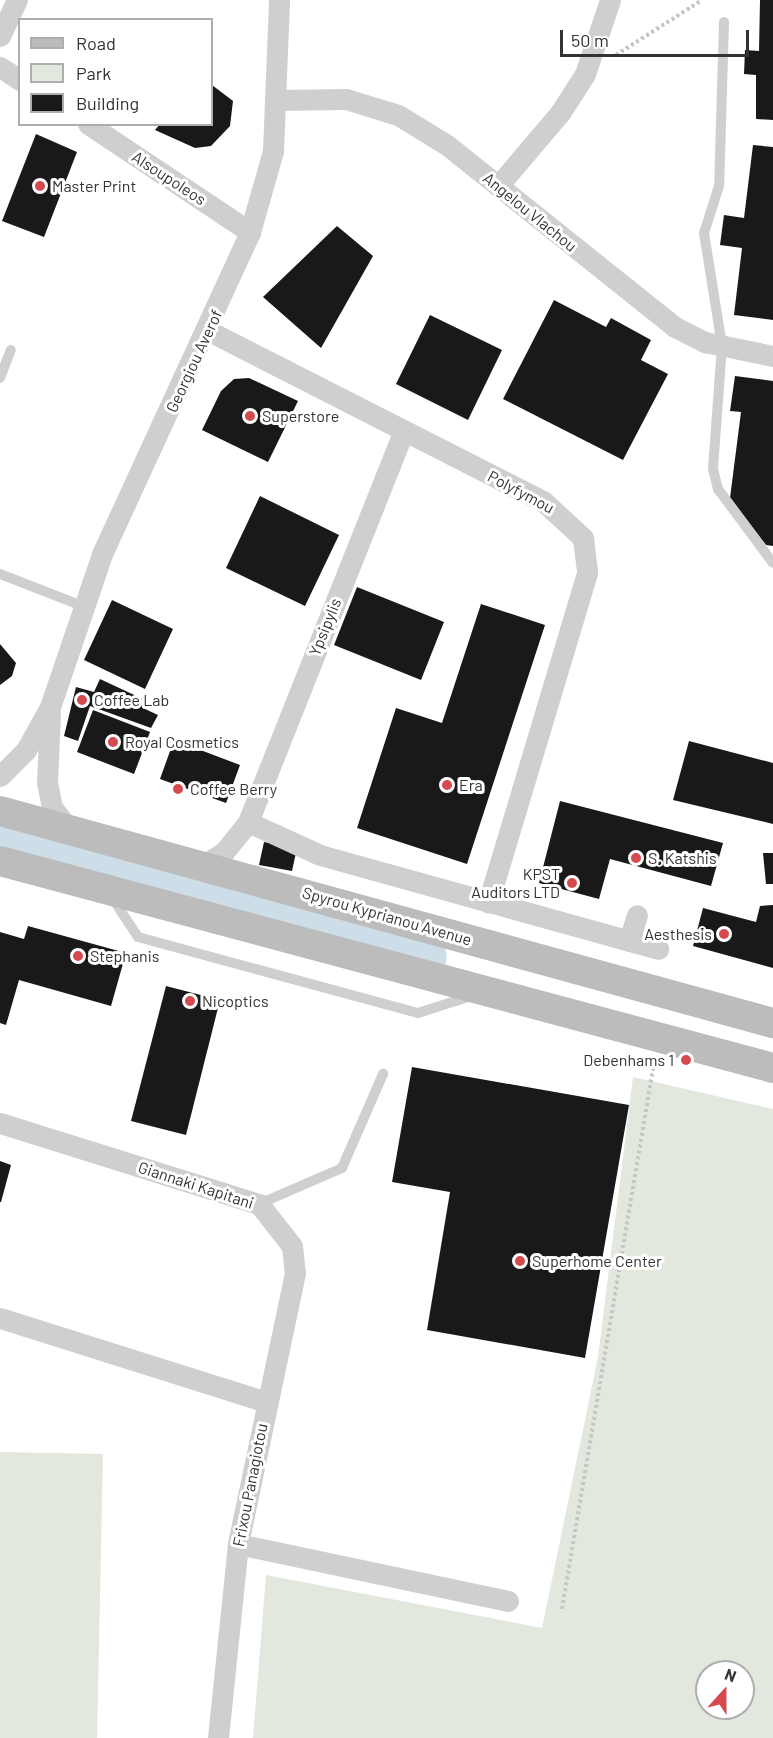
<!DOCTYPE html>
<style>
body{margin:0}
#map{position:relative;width:773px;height:1738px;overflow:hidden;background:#fff;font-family:Barlow,sans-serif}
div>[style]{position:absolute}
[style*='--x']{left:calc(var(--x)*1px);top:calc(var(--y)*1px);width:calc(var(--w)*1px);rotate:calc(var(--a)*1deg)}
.green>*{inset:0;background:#e2e8dd}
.river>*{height:45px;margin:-22.5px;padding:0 22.5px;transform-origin:22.5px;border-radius:22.5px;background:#cedee8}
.building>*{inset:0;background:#191919}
.path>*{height:4px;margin-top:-2px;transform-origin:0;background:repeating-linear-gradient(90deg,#c6c6c6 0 3px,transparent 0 6px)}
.service>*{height:10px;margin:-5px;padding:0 5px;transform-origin:5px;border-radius:5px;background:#cfcfcf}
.minor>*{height:21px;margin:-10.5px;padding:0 10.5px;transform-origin:10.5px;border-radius:10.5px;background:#cfcfcf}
.secondary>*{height:30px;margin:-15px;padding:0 15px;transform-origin:15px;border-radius:15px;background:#bcbcbc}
.dots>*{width:16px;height:16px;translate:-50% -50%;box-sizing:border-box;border:3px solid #fff;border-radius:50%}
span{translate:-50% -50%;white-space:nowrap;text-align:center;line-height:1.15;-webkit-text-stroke:6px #fff;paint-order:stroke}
.street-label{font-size:16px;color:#323232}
.poi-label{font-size:16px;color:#323232}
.left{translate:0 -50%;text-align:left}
.right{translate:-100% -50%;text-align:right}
.legend{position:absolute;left:18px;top:18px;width:195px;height:108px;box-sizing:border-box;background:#fff;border:2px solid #adadad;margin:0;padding:8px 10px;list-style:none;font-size:18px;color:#323232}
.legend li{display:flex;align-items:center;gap:12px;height:30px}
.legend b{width:30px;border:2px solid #adadad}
.north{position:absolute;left:695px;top:1660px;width:60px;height:60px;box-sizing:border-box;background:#fff;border:2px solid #adadad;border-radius:50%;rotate:21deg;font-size:16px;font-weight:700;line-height:24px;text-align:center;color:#323232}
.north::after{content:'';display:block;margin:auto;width:21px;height:27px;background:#d44a4e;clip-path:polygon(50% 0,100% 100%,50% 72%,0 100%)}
.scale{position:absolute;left:560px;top:30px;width:189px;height:27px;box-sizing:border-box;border:3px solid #323232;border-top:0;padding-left:8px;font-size:18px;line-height:21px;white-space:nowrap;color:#323232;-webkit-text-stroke:4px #fff;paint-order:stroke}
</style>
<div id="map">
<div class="green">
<div style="clip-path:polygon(evenodd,633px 1077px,773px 1109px,773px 1738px,253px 1738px,266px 1575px,542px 1628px,598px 1357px,633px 1077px,707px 1672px,743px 1672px,743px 1708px,707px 1708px,707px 1672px)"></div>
<div style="clip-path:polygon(0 1452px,103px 1454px,97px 1738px,0 1738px)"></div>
</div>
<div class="river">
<div style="--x:0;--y:845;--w:438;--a:14.7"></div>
</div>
<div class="building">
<div style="clip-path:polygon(760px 0,773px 0,773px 120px,756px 119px,756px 75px,744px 74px,745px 50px,759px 51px)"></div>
<div style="clip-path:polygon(212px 85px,233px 101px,230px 126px,211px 146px,195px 148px,155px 130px,160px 124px,212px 124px)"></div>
<div style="clip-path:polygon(36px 134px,77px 152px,44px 237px,2px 221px)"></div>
<div style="clip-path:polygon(753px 145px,773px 147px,773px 320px,734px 315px,742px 248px,720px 245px,724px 215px,744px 218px)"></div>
<div style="clip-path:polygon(337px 226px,373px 256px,321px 348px,263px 297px)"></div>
<div style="clip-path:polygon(554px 300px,606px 327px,611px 318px,651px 340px,641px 360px,668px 374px,623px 460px,503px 399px)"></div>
<div style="clip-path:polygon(430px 315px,502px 350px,468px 420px,396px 384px)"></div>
<div style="clip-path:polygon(735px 376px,773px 381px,773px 546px,766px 545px,730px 498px,741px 412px,730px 411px)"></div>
<div style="clip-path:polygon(249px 378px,298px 401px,268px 462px,202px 430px,221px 391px,234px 379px)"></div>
<div style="clip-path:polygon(260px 496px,339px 535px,305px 606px,226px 568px)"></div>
<div style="clip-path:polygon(357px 587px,444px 622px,421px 680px,334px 645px)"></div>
<div style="clip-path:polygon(112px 600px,173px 629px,145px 689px,84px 660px)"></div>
<div style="clip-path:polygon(481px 604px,545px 625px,467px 864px,357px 828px,396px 708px,442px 723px)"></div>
<div style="clip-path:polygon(0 644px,16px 663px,12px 676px,0 685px)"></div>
<div style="clip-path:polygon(100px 679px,145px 700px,143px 708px,158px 715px,151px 728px,90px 706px,78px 741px,64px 736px,76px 687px,94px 692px)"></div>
<div style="clip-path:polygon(93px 710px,150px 732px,134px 774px,77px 752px)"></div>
<div style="clip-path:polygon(174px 740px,240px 765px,226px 803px,160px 779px)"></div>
<div style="clip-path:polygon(689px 741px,773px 763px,773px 824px,673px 800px)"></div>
<div style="clip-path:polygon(560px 801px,723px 843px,711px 886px,610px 859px,599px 899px,539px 883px)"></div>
<div style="clip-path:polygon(264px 842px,297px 848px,292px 871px,259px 865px)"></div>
<div style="clip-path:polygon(763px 853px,773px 853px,773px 884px,766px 884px)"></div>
<div style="clip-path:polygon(773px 905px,773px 968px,693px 946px,703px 908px,756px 922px,760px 906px)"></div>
<div style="clip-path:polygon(28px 926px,126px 953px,111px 1006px,19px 980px,6px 1025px,0 1023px,0 932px,24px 939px)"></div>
<div style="clip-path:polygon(166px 986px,220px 1000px,186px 1135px,131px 1121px)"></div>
<div style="clip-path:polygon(412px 1067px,629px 1105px,585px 1358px,427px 1330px,450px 1192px,392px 1182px)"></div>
<div style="clip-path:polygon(0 1161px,11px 1165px,1px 1202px,0 1202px)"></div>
</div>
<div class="path">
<div style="--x:616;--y:55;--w:102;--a:-32.6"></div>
<div style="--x:562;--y:1609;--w:554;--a:-80.44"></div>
</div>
<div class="service">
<div style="--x:724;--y:22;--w:164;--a:91.7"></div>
<div style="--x:719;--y:186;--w:49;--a:107.7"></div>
<div style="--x:704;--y:233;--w:114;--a:80.9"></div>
<div style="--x:722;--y:346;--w:123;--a:94.2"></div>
<div style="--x:713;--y:469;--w:21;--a:76"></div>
<div style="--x:718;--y:489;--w:92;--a:53.4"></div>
<div style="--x:0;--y:378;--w:30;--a:-69"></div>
<div style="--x:0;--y:574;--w:88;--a:21.3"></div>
<div style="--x:111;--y:896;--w:49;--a:56.6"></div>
<div style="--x:138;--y:937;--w:290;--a:15.2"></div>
<div style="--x:418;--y:1013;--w:59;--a:-17.8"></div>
<div style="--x:259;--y:1204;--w:90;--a:-23.4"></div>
<div style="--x:342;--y:1168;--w:103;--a:-66.4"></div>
</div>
<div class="minor">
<div style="--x:0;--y:36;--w:40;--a:-65"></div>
<div style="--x:0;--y:67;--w:24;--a:33"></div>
<div style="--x:276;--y:100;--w:70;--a:-0.8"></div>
<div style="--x:346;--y:99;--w:54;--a:17.1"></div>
<div style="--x:398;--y:115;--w:57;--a:31.5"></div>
<div style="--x:447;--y:145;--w:292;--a:38.6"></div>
<div style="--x:675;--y:327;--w:34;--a:27"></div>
<div style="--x:705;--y:342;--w:69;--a:11.6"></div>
<div style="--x:88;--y:124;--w:195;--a:33.7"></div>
<div style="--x:498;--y:186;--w:96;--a:-49.7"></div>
<div style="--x:560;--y:113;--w:46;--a:-57.3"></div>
<div style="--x:585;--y:74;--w:78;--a:-71.3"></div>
<div style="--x:209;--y:331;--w:376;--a:27"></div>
<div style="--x:544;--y:502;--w:53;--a:42.7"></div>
<div style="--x:583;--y:538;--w:35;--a:83"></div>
<div style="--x:587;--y:573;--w:344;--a:106.7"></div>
<div style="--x:50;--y:714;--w:68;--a:92.5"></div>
<div style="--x:47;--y:782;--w:25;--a:79"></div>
<div style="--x:52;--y:807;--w:26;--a:53"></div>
<div style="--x:0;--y:776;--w:37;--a:-45"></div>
<div style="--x:26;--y:750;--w:49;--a:-60.8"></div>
<div style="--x:50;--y:707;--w:162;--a:-71.2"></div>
<div style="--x:102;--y:554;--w:354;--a:-65.3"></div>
<div style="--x:250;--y:232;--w:84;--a:-74.1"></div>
<div style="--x:273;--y:151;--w:151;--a:-87.7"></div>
<div style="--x:248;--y:822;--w:79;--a:24.6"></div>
<div style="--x:320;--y:855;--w:351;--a:15.5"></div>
<div style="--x:204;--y:865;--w:24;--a:-33"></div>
<div style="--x:224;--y:852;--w:38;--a:-51"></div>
<div style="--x:248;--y:822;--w:420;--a:-68.3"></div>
<div style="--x:629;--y:941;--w:27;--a:-73"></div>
<div style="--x:0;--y:1123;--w:271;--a:17.4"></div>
<div style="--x:259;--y:1204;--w:53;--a:51.8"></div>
<div style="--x:292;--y:1246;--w:27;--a:84"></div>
<div style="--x:295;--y:1273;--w:277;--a:101.9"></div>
<div style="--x:238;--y:1544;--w:195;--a:95.9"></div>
<div style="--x:0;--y:1318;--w:279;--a:17.5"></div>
<div style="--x:238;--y:1544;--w:276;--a:11.9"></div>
</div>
<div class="secondary">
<div style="--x:0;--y:811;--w:802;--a:15.34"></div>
<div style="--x:0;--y:861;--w:800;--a:14.99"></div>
</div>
<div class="dots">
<div style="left:40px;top:186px;background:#d44a4e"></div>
<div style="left:250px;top:416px;background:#d44a4e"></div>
<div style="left:82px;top:700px;background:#d44a4e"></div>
<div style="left:113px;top:742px;background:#d44a4e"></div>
<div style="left:447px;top:785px;background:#d44a4e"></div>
<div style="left:178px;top:789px;background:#d44a4e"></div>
<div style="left:636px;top:858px;background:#d44a4e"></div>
<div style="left:572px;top:883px;background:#d44a4e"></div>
<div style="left:724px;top:934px;background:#d44a4e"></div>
<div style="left:78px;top:956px;background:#d44a4e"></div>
<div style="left:190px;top:1001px;background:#d44a4e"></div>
<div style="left:686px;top:1060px;background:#d44a4e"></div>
<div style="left:520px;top:1261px;background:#d44a4e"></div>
</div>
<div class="street-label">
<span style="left:169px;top:178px;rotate:33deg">Alsoupoleos</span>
<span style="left:530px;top:212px;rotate:39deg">Angelou Vlachou</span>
<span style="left:194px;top:361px;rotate:-65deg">Georgiou Averof</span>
<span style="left:521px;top:492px;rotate:28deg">Polyfymou</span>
<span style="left:325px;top:627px;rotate:-68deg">Ypsipylis</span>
<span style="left:387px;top:916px;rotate:16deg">Spyrou Kyprianou Avenue</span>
<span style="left:196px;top:1185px;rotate:18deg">Giannaki Kapitani</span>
<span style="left:250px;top:1485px;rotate:-79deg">Frixou Panagiotou</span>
</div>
<div class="poi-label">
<span class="left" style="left:52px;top:186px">Master Print</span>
<span class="left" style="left:262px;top:416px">Superstore</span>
<span class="left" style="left:94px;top:700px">Coffee Lab</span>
<span class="left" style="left:125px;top:742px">Royal Cosmetics</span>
<span class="left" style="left:459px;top:785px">Era</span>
<span class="left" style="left:190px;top:789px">Coffee Berry</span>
<span class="left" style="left:648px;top:858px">S. Katshis</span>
<span class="right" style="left:560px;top:883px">KPST<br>Auditors LTD</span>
<span class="right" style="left:712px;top:934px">Aesthesis</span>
<span class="left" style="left:90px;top:956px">Stephanis</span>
<span class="left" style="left:202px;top:1001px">Nicoptics</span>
<span class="right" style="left:674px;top:1060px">Debenhams 1</span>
<span class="left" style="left:532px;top:1261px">Superhome Center</span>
</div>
<ul class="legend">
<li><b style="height:8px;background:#bcbcbc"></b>Road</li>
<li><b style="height:16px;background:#e2e8dd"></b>Park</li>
<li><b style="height:16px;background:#191919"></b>Building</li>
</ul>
<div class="north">N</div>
<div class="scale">50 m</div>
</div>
